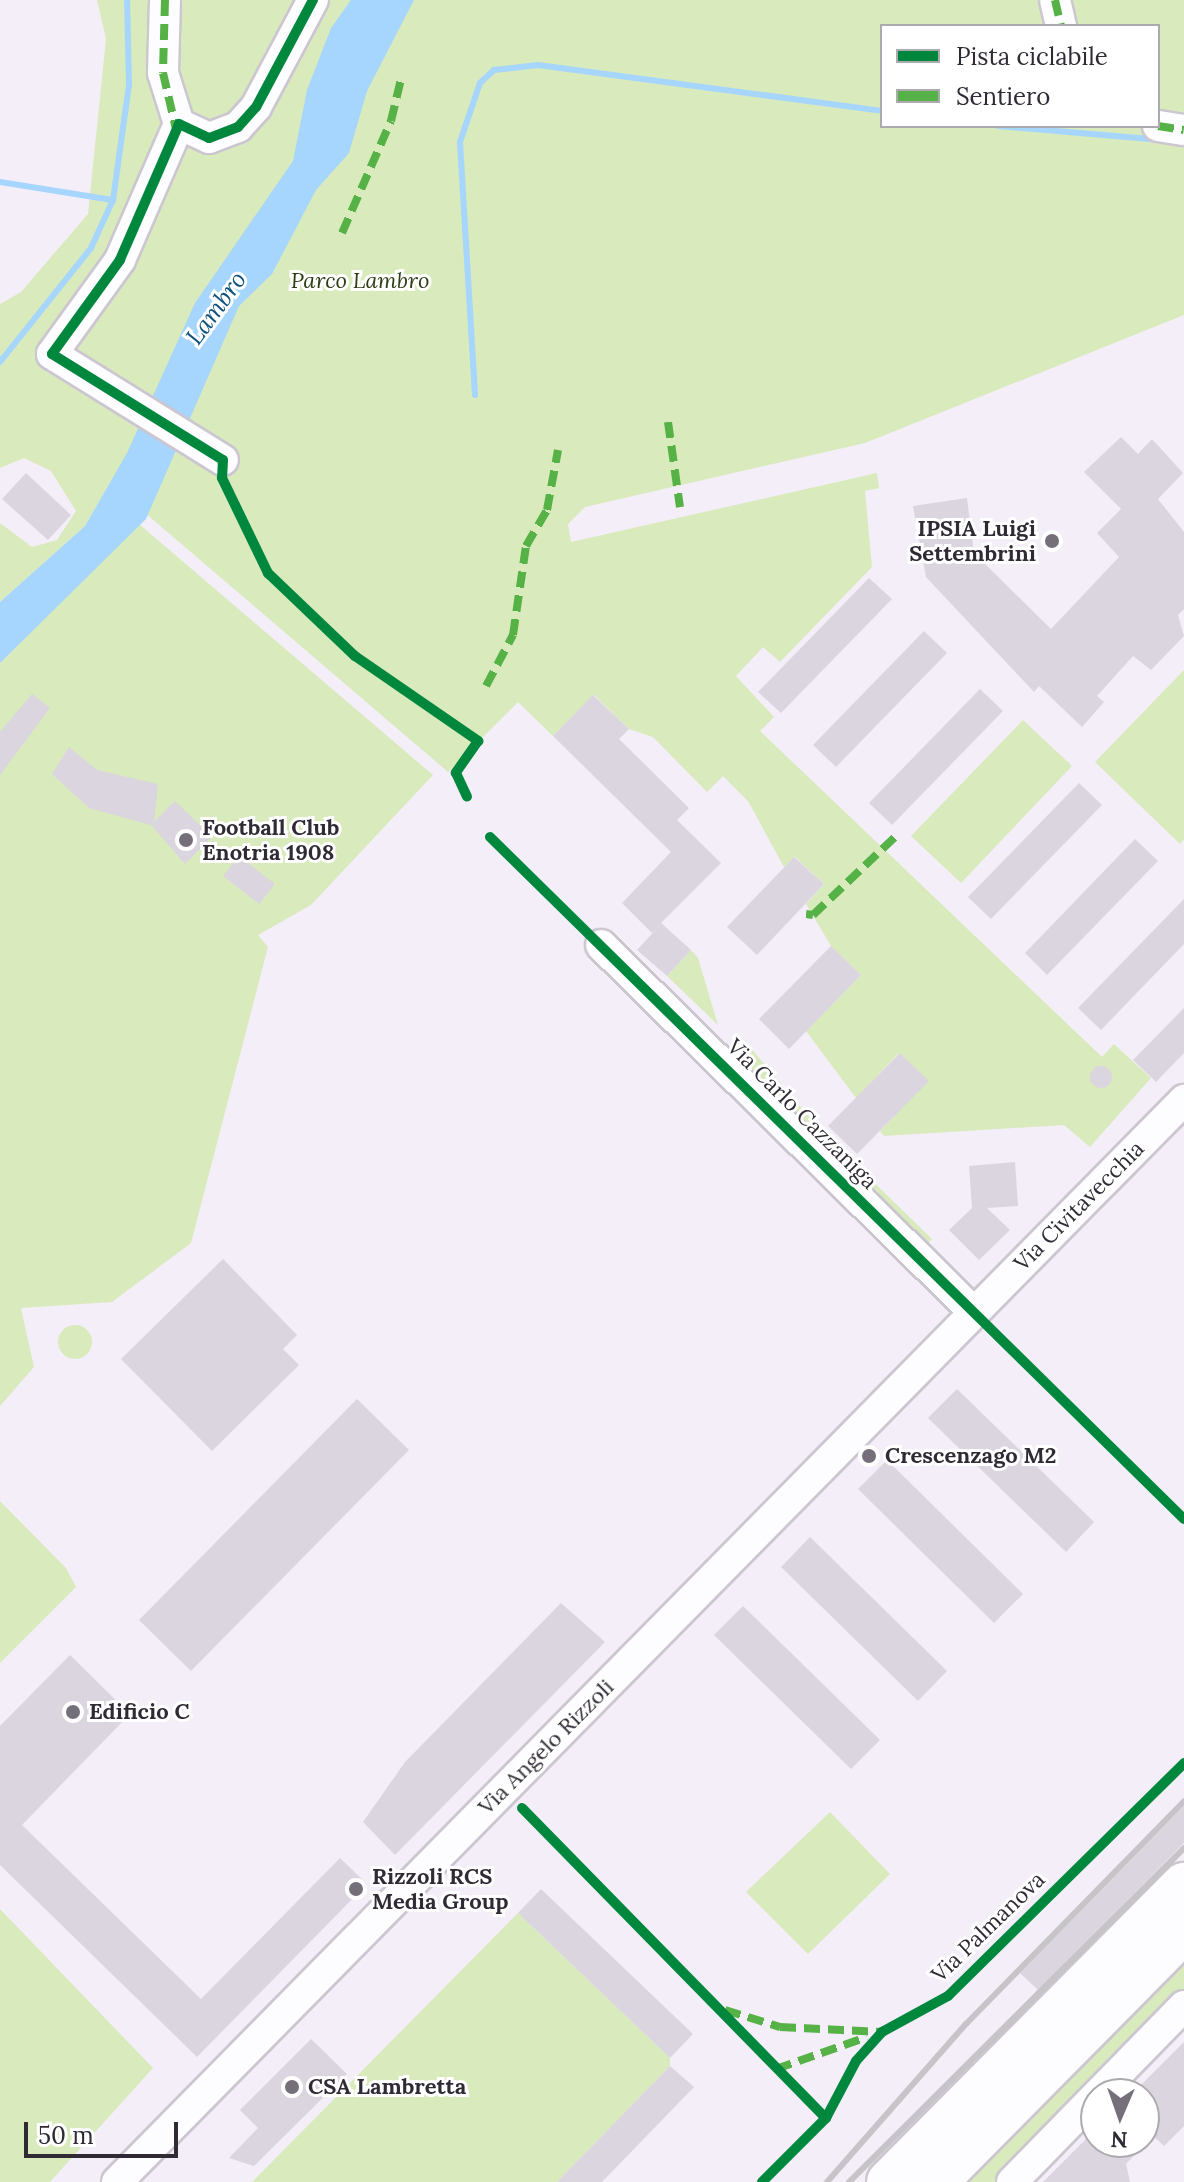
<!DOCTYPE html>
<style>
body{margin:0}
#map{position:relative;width:1184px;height:2182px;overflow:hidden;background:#f4eef9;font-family:Lora,serif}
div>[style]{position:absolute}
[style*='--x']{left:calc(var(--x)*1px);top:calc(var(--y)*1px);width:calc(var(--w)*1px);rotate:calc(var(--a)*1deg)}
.green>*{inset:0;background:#d9eabc}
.round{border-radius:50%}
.water>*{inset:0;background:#a6d5fd}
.stream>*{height:6px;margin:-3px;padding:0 3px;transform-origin:3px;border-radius:3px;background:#a6d5fd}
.building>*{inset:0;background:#dbd5e0}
.roads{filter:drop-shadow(2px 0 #ccc6d1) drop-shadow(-2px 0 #ccc6d1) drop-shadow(0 2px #ccc6d1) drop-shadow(0 -2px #ccc6d1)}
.minor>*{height:30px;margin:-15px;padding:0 15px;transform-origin:15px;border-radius:15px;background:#fdfcfe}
.highway>*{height:44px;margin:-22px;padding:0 22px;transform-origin:22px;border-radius:22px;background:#fdfcfe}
.rail>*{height:6px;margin:-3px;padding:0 3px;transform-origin:3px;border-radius:3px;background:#c6c4c8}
.quiet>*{height:8px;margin-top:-4px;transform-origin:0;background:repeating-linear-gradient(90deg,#56b246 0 16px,transparent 0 24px)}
.cycleway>*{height:10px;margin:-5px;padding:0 5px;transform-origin:5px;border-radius:5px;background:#00873e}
.dots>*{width:22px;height:22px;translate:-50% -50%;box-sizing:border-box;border:4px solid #fff;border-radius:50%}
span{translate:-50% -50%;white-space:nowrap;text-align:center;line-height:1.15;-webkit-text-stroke:6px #fff;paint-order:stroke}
.park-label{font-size:22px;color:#2f3d16;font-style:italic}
.poi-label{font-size:22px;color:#302a35;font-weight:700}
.right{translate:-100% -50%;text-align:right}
.left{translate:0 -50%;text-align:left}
.street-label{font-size:22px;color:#302a35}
.water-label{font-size:24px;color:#0c527c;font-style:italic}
.legend{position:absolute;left:880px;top:24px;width:280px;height:104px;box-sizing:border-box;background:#fff;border:2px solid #acaaae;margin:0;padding:10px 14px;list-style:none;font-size:24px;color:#302a35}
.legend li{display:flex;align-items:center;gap:16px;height:40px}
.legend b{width:40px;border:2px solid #acaaae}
.north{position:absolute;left:1080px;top:2078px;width:80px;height:80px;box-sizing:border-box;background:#fff;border:2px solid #acaaae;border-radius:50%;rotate:182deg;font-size:22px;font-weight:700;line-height:32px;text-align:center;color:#302a35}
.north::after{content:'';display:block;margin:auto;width:28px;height:36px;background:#756f7a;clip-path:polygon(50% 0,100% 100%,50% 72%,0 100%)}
.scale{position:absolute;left:24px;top:2122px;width:154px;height:36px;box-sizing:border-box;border:4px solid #302a35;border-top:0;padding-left:10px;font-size:24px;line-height:28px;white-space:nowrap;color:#302a35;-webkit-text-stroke:6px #fff;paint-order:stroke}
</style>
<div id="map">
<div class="green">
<div style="clip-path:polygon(evenodd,97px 0,1184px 0,1184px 315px,865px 443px,585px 507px,568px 524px,571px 542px,877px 473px,879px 488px,865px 491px,872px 567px,780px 662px,763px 647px,736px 676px,774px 717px,760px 731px,1102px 1057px,1114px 1044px,1151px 1078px,1090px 1147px,1064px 1125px,884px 1136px,880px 1131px,928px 1081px,899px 1053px,856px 1098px,806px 1031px,861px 975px,831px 946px,806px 904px,824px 884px,795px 857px,784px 867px,748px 801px,723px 776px,707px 792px,653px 737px,629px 729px,594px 695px,553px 736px,518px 702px,448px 772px,110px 483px,85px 526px,0 602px,0 523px,32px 547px,57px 540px,76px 511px,51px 471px,24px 458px,0 468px,0 304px,21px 292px,88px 214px,106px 39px,97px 0,882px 26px,1158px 26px,1158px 126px,882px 126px,882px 26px)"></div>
<div style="clip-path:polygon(139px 524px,433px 775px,311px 905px,258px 935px,268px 947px,191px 1243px,112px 1302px,21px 1308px,34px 1367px,0 1406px,0 663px)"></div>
<div style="clip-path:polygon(1184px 670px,1184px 839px,1180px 844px,1095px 762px)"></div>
<div style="clip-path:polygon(1023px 720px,1072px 766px,961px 883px,911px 836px)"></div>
<div style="clip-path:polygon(691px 950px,698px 958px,718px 1025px,667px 976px)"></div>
<div style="clip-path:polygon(743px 1039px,822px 1132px,932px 1239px,924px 1247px,744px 1071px)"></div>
<div class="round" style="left:58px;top:1325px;width:34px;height:34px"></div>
<div style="clip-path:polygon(0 1501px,66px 1568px,76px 1587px,0 1663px)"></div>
<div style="clip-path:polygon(830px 1812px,890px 1874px,808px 1954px,746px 1892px)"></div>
<div style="clip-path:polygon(0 1909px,153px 2068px,50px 2182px,0 2182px)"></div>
<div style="clip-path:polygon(518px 1913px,670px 2058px,670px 2066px,557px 2182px,252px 2182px)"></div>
<div style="clip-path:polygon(1184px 1958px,1184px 1989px,994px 2182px,963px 2182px)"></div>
</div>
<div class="water">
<div style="clip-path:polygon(351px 0,414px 0,367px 91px,349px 153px,316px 190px,272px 274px,239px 306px,146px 519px,0 663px,0 602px,85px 526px,127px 453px,195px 303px,293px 161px,307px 90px,331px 28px)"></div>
</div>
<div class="stream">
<div style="--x:998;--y:126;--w:164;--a:4.9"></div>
<div style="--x:0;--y:182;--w:114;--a:9.1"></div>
<div style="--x:0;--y:362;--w:146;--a:-51.4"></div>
<div style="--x:91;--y:248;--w:53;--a:-65.4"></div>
<div style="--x:113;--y:200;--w:116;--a:-82.1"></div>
<div style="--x:129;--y:85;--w:85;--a:-91.3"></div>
<div style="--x:475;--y:395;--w:253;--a:-93.4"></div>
<div style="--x:460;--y:142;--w:62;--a:-71.3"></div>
<div style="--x:480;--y:83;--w:19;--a:-43"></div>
<div style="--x:494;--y:70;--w:44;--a:-6.5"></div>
<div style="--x:538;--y:65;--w:347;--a:7.6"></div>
</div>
<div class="building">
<div style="clip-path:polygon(1121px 437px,1138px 454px,1152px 439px,1183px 473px,1158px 499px,1184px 532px,1184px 609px,1178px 615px,1184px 636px,1151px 670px,1133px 656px,1097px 696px,1104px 702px,1082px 727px,1039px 686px,1034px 692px,926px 577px,913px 506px,967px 498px,974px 553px,1051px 629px,1119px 557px,1097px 533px,1121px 509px,1084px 472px)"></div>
<div style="clip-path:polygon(26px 473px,71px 515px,48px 540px,2px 499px)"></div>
<div style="clip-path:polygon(869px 578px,892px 599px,781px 713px,758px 692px)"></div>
<div style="clip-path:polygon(924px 631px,947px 653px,836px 767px,813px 745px)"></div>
<div style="clip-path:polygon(980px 689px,1003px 711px,892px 825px,869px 803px)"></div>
<div style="clip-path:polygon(32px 694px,50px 708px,0 775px,0 732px)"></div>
<div style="clip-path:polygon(593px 695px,629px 729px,619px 739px,689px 808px,677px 820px,721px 863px,661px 923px,691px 950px,667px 976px,637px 950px,661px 924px,652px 933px,622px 903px,671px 852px,553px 736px)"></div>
<div style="clip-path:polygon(69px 747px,97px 770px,158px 784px,154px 822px,175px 801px,212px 837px,185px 864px,151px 825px,89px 808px,52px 774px)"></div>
<div style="clip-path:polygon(1079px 783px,1102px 805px,991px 919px,968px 897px)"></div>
<div style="clip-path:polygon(1135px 839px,1158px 861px,1047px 975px,1025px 953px)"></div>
<div style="clip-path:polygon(239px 856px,275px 884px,259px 904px,223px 876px)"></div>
<div style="clip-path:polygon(794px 857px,824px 884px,757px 955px,727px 927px)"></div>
<div style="clip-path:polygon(1184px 899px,1184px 944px,1101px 1030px,1078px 1008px)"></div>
<div style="clip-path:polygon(831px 946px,861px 975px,789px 1049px,759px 1019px)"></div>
<div style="clip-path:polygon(1184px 1008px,1184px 1053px,1156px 1082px,1133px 1060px)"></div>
<div style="clip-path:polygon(900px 1053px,929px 1081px,857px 1154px,828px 1126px)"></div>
<div class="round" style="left:1090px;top:1066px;width:22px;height:22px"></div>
<div style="clip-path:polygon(1015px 1162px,1018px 1206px,987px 1208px,1010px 1230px,979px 1260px,949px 1230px,972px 1208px,969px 1166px)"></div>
<div style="clip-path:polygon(223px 1259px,297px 1335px,283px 1349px,299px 1365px,212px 1451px,121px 1359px)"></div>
<div style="clip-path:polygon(957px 1389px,1094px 1522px,1066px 1552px,928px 1418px)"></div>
<div style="clip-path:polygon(357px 1399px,409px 1450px,191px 1671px,139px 1620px)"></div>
<div style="clip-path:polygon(887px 1460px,1023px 1594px,994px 1623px,858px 1489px)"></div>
<div style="clip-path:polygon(810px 1537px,947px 1671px,918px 1701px,781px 1567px)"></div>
<div style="clip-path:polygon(561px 1603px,605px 1642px,395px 1855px,363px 1822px,405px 1762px)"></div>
<div style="clip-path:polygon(743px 1606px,880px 1740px,851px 1769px,714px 1635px)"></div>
<div style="clip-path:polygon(70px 1655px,130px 1714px,22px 1825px,201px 1999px,340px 1858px,367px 1884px,197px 2057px,0 1865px,0 1726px)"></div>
<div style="clip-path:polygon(1184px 1806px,1184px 1843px,1038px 1990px,1020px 1973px)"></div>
<div style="clip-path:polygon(541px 1889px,693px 2034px,670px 2058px,518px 1913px)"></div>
<div style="clip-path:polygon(311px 2039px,347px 2074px,254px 2166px,229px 2158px,258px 2128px,240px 2110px)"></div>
<div style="clip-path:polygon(1184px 2042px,1184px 2126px,1164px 2146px,1153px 2136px,1126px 2164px,1130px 2182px,1043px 2182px,1096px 2129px,1096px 2142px,1144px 2142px,1144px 2094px,1132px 2094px)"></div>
<div style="clip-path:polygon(670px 2066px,694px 2087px,602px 2182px,557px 2182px)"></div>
</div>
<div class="roads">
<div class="minor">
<div style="--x:165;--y:0;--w:73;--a:91.6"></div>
<div style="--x:163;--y:73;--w:53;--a:72.6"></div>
<div style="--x:179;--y:124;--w:148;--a:113.5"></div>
<div style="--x:120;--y:260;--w:116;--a:125.9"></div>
<div style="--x:52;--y:354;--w:201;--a:31.8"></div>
<div style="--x:1055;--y:0;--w:27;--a:77"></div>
<div style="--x:179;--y:124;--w:33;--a:25"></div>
<div style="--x:209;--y:138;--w:31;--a:-21"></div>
<div style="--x:238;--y:127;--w:27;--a:-48"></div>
<div style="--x:256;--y:107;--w:121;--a:-62"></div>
<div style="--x:1158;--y:126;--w:26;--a:9"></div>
<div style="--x:601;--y:945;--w:523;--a:44.54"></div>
<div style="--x:1098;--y:2094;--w:123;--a:-45.7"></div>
<div style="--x:117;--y:2182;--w:1520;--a:-45.4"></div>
<div style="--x:1012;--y:2182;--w:120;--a:-45.7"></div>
</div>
<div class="highway">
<div style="--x:889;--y:2182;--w:419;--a:-45.2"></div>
<div style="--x:935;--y:2182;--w:354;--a:-45.3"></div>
</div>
</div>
<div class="rail">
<div style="--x:827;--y:2182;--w:210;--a:-48.7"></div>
<div style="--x:966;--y:2024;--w:312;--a:-45.6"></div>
<div style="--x:849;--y:2182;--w:473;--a:-44.9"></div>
</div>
<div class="quiet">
<div style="--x:165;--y:0;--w:73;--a:91.6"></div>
<div style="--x:163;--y:73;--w:57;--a:76.9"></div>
<div style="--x:1055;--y:0;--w:27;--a:77"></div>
<div style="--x:1158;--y:126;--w:26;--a:9"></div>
<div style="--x:342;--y:233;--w:122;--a:-66.4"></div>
<div style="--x:391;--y:121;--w:43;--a:-76.6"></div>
<div style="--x:668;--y:422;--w:86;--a:82"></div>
<div style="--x:486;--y:686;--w:58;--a:-62.1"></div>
<div style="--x:513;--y:635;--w:90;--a:-81.7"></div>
<div style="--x:526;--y:546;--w:42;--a:-59.7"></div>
<div style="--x:547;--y:510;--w:61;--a:-79.6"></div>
<div style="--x:806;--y:914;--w:7;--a:8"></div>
<div style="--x:813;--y:915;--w:113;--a:-43.6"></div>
<div style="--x:725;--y:2010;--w:58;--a:17.2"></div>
<div style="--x:780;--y:2027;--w:102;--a:2.8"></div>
<div style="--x:776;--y:2069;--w:96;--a:-19.4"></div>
</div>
<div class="cycleway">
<div style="--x:313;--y:0;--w:121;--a:118"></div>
<div style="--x:256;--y:107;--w:27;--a:132"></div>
<div style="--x:238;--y:127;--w:31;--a:159"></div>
<div style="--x:209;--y:138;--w:33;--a:-155"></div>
<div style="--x:179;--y:124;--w:148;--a:113.5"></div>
<div style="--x:120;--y:260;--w:116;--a:125.9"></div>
<div style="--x:52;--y:354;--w:201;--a:31.8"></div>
<div style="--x:223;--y:460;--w:18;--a:93"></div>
<div style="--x:222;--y:478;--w:106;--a:64.2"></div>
<div style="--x:268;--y:573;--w:120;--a:43.7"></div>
<div style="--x:355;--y:656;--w:150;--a:34.6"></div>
<div style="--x:478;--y:741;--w:39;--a:125"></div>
<div style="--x:456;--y:773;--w:26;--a:65"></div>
<div style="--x:490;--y:837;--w:973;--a:44.5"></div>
<div style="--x:522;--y:1808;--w:434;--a:45.6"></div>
<div style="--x:762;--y:2182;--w:91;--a:-45"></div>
<div style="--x:826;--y:2118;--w:64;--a:-62.2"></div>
<div style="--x:856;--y:2061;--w:39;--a:-48"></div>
<div style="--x:882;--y:2032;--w:75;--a:-28.6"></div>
<div style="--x:948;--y:1996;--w:332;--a:-44.6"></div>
</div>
<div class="dots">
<div style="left:1052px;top:541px;background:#756f7a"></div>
<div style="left:186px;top:840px;background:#756f7a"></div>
<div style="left:869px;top:1456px;background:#756f7a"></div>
<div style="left:73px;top:1712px;background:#756f7a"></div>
<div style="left:356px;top:1889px;background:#756f7a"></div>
<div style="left:292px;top:2087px;background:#756f7a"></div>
</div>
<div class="park-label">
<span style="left:360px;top:281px">Parco Lambro</span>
</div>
<div class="poi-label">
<span class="right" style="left:1036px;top:541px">IPSIA Luigi<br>Settembrini</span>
<span class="left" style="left:202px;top:840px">Football Club<br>Enotria 1908</span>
<span class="left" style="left:885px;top:1456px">Crescenzago M2</span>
<span class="left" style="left:89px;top:1712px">Edificio C</span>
<span class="left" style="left:372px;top:1889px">Rizzoli RCS<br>Media Group</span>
<span class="left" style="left:308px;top:2087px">CSA Lambretta</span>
</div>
<div class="street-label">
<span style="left:802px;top:1114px;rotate:45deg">Via Carlo Cazzaniga</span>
<span style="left:1079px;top:1206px;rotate:-45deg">Via Civitavecchia</span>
<span style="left:546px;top:1747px;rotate:-45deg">Via Angelo Rizzoli</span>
<span style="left:988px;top:1927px;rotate:-44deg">Via Palmanova</span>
</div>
<div class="water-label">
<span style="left:216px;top:308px;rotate:-54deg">Lambro</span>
</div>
<ul class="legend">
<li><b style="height:10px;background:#00873e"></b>Pista ciclabile</li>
<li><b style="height:10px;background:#56b246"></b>Sentiero</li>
</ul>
<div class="north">N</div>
<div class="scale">50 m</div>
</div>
